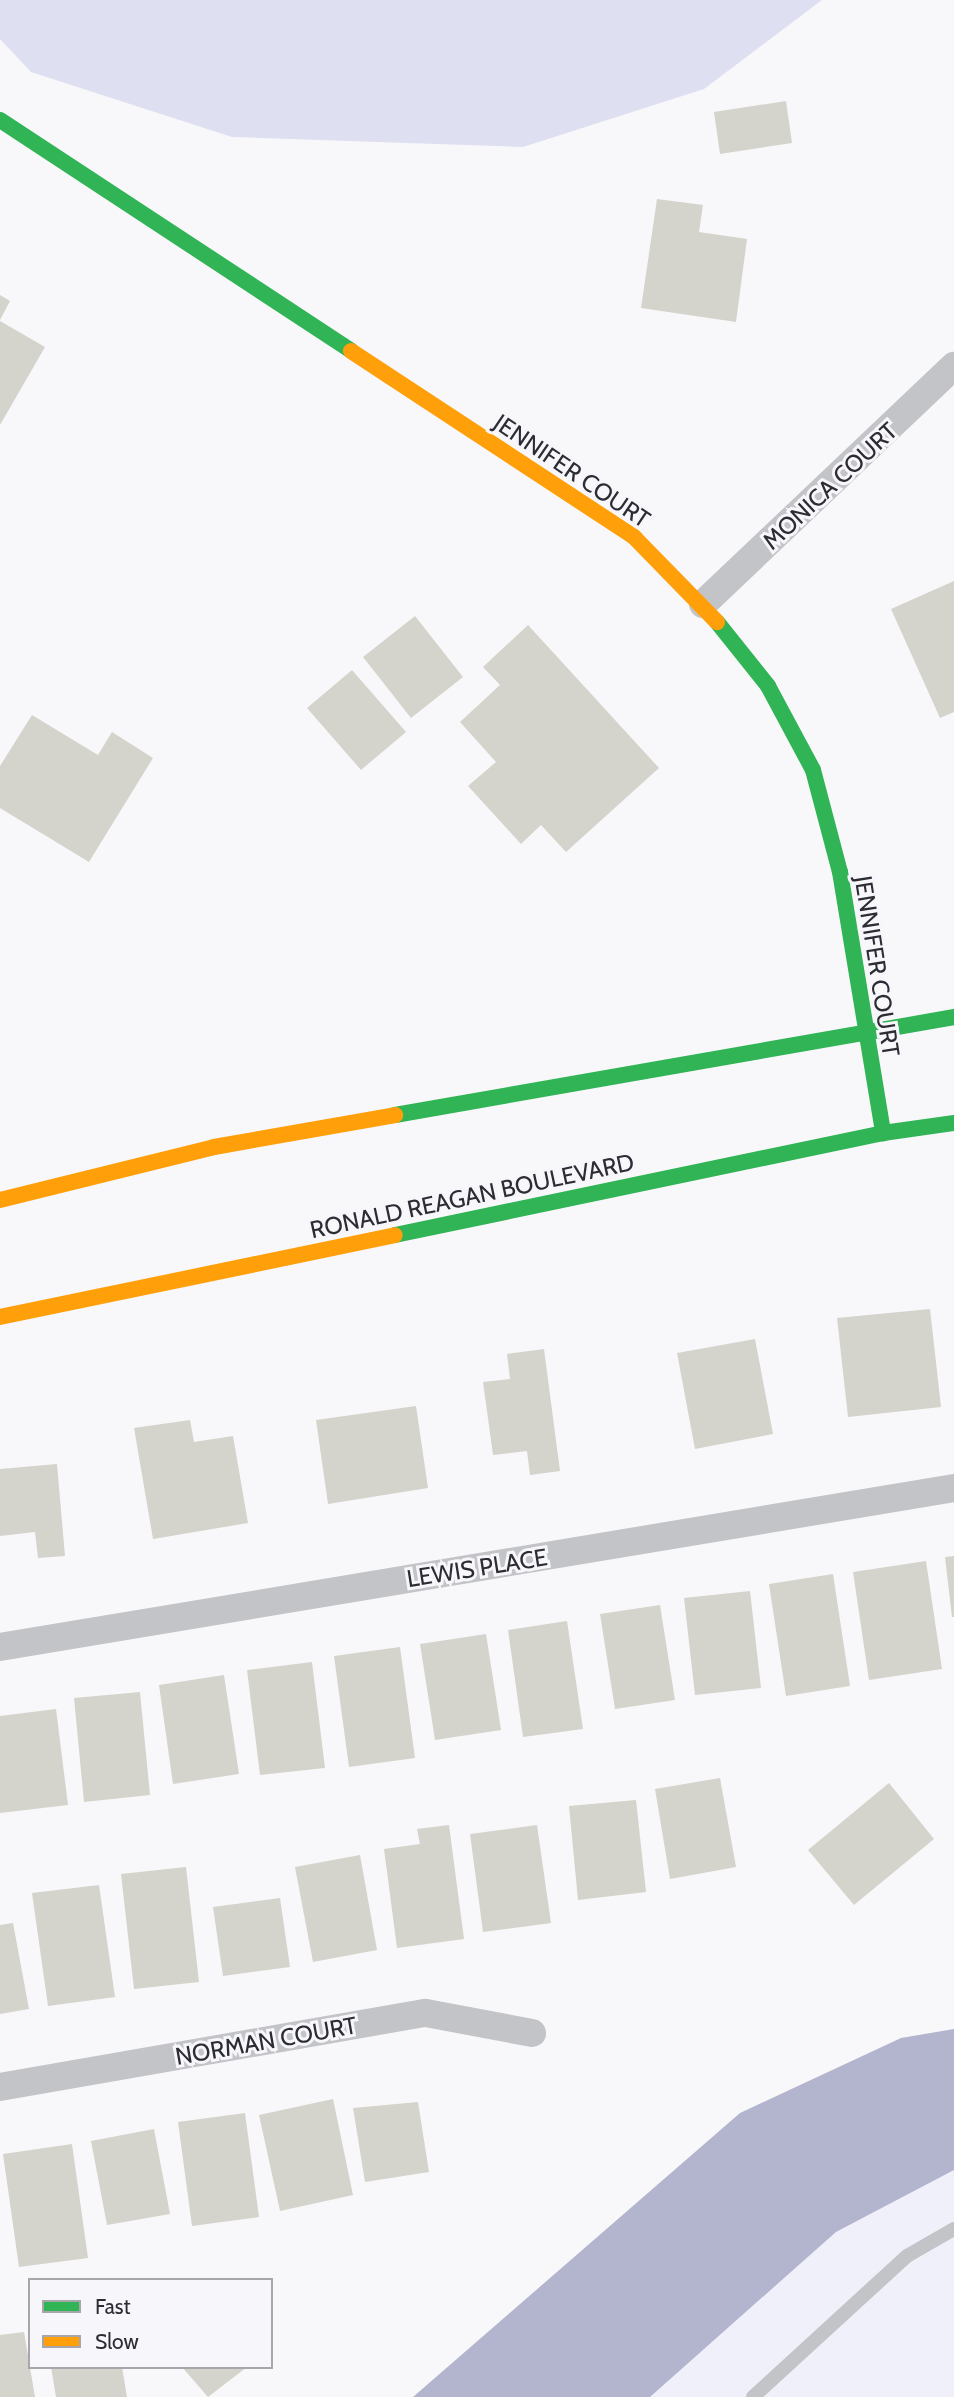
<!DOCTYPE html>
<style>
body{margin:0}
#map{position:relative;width:954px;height:2397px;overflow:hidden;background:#f8f8fa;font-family:Cabin,sans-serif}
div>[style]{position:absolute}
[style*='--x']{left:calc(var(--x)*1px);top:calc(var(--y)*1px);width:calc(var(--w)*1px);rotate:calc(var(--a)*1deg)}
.built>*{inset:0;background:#f0f0fb}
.green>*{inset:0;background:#dedff0}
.water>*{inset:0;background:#b3b4ce}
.building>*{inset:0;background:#d4d3cc}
.lane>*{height:14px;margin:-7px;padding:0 7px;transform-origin:7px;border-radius:7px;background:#c3c4c7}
.street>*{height:28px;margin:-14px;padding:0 14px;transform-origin:14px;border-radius:14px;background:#c3c4c7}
.fast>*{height:16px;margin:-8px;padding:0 8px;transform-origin:8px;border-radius:8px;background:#30b455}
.slow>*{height:16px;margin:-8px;padding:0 8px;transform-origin:8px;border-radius:8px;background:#ff9f0a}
span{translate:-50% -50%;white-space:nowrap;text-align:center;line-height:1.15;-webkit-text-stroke:6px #f7f7fb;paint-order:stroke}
.street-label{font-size:24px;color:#2c2c34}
.legend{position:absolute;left:28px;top:2278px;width:245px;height:91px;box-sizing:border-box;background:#f7f7fb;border:2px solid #a6a6ab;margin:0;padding:9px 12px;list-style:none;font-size:21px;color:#2c2c34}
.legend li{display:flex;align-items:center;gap:14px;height:35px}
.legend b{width:35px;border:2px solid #a6a6ab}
</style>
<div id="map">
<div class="built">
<div style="clip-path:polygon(954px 2170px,954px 2397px,650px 2397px,836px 2232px)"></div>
</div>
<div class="green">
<div style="clip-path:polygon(0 0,822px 0,704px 89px,523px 147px,232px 137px,31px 72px,0 39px)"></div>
</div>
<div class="water">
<div style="clip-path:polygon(954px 2029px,954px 2170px,836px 2232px,650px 2397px,413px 2397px,740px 2113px,901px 2038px)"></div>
</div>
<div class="building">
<div style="clip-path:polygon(786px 101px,792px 143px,720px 154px,714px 112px)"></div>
<div style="clip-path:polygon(657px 199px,703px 205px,699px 232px,747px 239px,736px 322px,641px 308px)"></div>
<div style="clip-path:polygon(0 295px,10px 301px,0 320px)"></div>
<div style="clip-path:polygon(0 321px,45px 347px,0 425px)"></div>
<div style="clip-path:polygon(954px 581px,954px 712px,940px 718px,891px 609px)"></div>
<div style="clip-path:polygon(415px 616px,463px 677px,411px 718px,363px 657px)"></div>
<div style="clip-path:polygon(528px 625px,659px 768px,566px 852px,541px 825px,521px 844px,468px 786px,496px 762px,460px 722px,500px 685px,483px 667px)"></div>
<div style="clip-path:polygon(352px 670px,406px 732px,361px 770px,307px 708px)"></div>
<div style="clip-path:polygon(32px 715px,98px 755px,112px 732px,153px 758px,89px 862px,0 808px,0 766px)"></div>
<div style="clip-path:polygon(930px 1309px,941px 1407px,848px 1417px,837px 1318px)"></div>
<div style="clip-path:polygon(755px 1339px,773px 1434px,695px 1449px,677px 1353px)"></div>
<div style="clip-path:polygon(544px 1349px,560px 1471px,530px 1475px,527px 1451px,493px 1455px,483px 1382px,510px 1379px,507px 1354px)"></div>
<div style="clip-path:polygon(416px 1406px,428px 1488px,328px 1504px,316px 1420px)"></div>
<div style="clip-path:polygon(190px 1420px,194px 1442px,233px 1436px,248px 1523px,153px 1539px,134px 1428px)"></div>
<div style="clip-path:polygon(57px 1464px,65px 1556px,38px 1558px,35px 1532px,0 1536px,0 1469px)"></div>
<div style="clip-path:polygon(954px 1556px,954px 1617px,952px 1617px,945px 1557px)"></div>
<div style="clip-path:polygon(926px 1561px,942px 1669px,869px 1680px,853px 1572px)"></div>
<div style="clip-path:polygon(833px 1574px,850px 1686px,786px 1696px,769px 1584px)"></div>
<div style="clip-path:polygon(750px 1591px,761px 1688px,695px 1695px,684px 1598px)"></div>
<div style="clip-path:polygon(660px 1605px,675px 1700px,615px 1709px,600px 1614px)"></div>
<div style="clip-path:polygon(567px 1621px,583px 1729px,523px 1737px,508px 1630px)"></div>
<div style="clip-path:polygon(486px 1634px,501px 1730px,435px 1740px,420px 1644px)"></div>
<div style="clip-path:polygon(400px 1647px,415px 1758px,349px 1767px,334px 1656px)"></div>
<div style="clip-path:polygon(312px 1662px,325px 1768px,260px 1775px,247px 1670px)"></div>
<div style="clip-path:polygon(224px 1675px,239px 1774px,173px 1784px,159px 1685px)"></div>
<div style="clip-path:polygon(140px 1692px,150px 1795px,84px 1802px,74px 1698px)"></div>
<div style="clip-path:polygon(56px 1709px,68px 1805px,0 1813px,0 1716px)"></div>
<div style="clip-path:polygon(720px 1778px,736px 1867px,670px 1879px,655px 1789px)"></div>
<div style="clip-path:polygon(889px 1783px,934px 1839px,854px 1905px,808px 1850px)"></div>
<div style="clip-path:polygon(636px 1800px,646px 1892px,578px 1900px,569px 1806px)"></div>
<div style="clip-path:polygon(449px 1825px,464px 1939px,397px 1948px,384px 1849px,420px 1844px,417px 1829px)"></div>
<div style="clip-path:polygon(537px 1825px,551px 1923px,483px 1932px,470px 1834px)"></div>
<div style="clip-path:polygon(360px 1855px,377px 1950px,313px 1962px,295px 1867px)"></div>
<div style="clip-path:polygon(186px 1867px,199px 1982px,134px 1989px,121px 1874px)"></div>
<div style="clip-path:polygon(99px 1885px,115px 1997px,48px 2006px,32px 1893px)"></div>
<div style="clip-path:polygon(280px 1898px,290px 1967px,223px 1976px,213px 1907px)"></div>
<div style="clip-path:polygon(13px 1923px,29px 2009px,0 2014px,0 1925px)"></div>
<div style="clip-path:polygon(333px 2099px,353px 2195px,280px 2211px,259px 2115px)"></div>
<div style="clip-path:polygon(418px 2102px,429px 2172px,365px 2182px,353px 2108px)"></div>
<div style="clip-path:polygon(245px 2113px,259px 2217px,192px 2226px,178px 2122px)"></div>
<div style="clip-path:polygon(154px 2129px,170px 2214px,107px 2225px,91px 2141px)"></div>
<div style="clip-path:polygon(72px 2144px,88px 2258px,19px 2267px,3px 2154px)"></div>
<div style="clip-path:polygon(24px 2332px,35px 2397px,0 2397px,0 2335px)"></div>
<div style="clip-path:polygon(51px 2367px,122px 2367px,127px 2397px,56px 2397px)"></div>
<div style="clip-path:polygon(182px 2367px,247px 2367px,208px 2397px)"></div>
</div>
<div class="lane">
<div style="--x:753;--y:2397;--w:209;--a:-42.5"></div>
<div style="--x:907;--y:2256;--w:54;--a:-29.9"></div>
</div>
<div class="street">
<div style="--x:703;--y:604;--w:346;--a:-43.5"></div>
<div style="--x:0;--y:1647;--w:967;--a:-9.46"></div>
<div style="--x:0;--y:2087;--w:432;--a:-9.9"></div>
<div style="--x:426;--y:2013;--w:108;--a:10.7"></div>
</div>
<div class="fast">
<div style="--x:0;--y:120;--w:420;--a:33.3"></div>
<div style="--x:717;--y:622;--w:82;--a:51.4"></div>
<div style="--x:768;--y:686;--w:95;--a:61.8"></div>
<div style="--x:813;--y:770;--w:106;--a:75.2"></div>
<div style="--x:840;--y:872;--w:265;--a:80.6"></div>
<div style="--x:395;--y:1115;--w:568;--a:-9.94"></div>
<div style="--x:395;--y:1235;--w:499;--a:-11.8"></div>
<div style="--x:883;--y:1133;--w:72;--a:-8"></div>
</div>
<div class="slow">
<div style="--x:351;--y:351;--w:339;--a:33.3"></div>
<div style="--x:634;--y:537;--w:119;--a:45.7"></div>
<div style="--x:0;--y:1200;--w:220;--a:-13.9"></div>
<div style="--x:214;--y:1147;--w:184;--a:-10"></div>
<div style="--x:0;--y:1317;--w:403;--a:-11.7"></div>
</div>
<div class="street-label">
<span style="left:572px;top:471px;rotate:34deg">JENNIFER COURT</span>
<span style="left:830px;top:486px;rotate:-43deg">MONICA COURT</span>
<span style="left:877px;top:966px;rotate:81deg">JENNIFER COURT</span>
<span style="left:472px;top:1196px;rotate:-12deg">RONALD REAGAN BOULEVARD</span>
<span style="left:477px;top:1568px;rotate:-9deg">LEWIS PLACE</span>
<span style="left:266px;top:2041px;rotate:-10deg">NORMAN COURT</span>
</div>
<ul class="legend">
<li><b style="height:9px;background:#30b455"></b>Fast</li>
<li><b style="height:9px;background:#ff9f0a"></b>Slow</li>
</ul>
</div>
